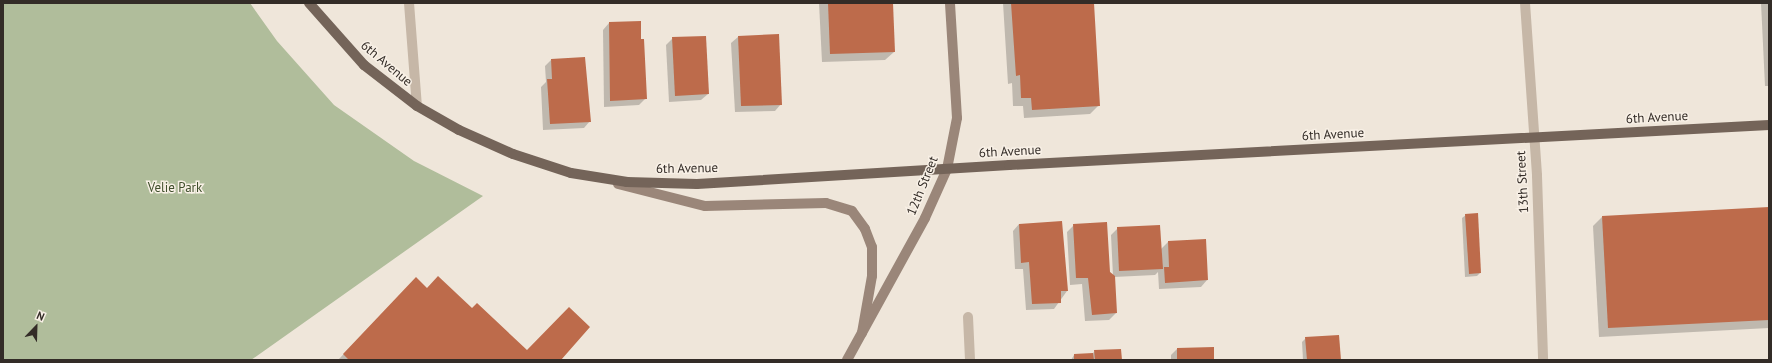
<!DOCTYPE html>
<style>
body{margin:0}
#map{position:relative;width:1772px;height:363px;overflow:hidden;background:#efe6da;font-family:"PT Sans",sans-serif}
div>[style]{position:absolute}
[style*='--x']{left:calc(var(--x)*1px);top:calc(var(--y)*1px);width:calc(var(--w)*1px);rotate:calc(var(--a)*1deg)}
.green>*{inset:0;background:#b0bd9b}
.shadow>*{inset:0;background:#0003}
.building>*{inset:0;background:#bd6b4b}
.lane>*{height:10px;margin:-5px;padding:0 5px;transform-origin:5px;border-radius:5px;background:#c6b7a7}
.street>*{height:10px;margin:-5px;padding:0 5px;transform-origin:5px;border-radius:5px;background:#c6b7a7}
.secondary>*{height:10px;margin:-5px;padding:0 5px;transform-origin:5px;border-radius:5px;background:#9a8679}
.primary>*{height:10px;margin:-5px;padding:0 5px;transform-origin:5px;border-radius:5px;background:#746459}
span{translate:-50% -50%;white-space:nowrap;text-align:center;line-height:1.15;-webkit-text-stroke:3px #f8f0e6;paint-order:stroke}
.street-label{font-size:13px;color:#332c27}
.park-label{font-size:13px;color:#41502d}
.frame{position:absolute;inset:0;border:4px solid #332c27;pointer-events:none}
.north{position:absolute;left:16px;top:307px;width:40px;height:40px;-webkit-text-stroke:3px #f8f0e6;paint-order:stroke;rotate:23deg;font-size:11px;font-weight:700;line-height:16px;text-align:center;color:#332c27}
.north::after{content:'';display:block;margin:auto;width:14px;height:18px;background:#332c27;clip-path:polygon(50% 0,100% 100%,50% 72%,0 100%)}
</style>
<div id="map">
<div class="green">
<div style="clip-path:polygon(3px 3px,250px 3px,277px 41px,334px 105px,414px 161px,483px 196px,251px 360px,3px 360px)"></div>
</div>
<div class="shadow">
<div style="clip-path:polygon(819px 3px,892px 3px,894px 52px,885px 60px,822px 62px)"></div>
<div style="clip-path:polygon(1003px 3px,1093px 3px,1099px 105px,1090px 114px,1024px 118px,1023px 106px,1013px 106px,1012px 83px,1008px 84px)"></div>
<div style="clip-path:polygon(1761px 3px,1769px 3px,1769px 86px,1765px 86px)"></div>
<div style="clip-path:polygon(609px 23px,641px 40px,646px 98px,639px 105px,604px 107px,603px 30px)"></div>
<div style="clip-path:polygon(738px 37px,781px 104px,775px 111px,735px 112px,731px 43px)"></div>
<div style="clip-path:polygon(673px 38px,708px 94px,701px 100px,669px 102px,666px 45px)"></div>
<div style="clip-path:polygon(551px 60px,590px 121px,584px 128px,543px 130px,541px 87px,546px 82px,545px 66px)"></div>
<div style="clip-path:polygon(1769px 208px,1769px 328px,1599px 337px,1593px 226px,1602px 217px)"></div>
<div style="clip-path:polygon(1466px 215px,1480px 273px,1477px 276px,1465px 277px,1462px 218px)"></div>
<div style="clip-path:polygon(1019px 224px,1067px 291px,1054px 309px,1026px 310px,1023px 269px,1015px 269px,1013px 231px)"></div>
<div style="clip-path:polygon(1074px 225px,1113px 276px,1111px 235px,1118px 228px,1161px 249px,1168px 242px,1205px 240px,1207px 280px,1201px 287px,1159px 289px,1158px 272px,1155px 275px,1114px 277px,1116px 313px,1109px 320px,1085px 321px,1082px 284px,1070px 285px,1067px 232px)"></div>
<div style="clip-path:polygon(407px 288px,427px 289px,472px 309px,527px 351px,560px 360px,338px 360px)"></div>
<div style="clip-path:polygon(1306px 338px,1340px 360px,1303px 360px,1302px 342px)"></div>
<div style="clip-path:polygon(1177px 349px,1213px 360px,1171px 360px,1171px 355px)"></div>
<div style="clip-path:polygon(1095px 351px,1121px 360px,1071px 360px,1074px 355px,1092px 354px)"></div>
</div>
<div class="building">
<div style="clip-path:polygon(828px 3px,893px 3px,895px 52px,830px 54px)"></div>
<div style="clip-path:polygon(1011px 3px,1094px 3px,1100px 106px,1032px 110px,1031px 98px,1021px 98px,1020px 75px,1016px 76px)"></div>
<div style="clip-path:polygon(641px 21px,641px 39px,644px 39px,647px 99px,610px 101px,609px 22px)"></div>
<div style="clip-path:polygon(779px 34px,782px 105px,741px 106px,738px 36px)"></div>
<div style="clip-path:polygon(706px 36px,709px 94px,675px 96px,672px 37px)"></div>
<div style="clip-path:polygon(585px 57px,591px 122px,550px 124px,547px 79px,552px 79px,551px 59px)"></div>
<div style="clip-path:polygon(1769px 207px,1769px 320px,1608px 328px,1602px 216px)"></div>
<div style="clip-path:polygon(1478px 213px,1481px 273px,1469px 274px,1465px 214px)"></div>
<div style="clip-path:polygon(1062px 221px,1068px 291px,1061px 291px,1061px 303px,1032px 304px,1029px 262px,1021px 263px,1019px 224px)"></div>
<div style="clip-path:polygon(1107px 222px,1110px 272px,1115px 276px,1117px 313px,1092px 315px,1088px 278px,1076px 278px,1073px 224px)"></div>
<div style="clip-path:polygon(1160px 225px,1163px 269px,1119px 271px,1117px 227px)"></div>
<div style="clip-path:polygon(1206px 239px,1208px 280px,1165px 283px,1164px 267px,1169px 267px,1168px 241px)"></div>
<div style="clip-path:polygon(438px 276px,472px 308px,477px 303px,527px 350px,569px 307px,590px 327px,561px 360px,349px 360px,343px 354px,416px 277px,427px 288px)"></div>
<div style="clip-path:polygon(1339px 335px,1341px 360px,1307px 360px,1305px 337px)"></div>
<div style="clip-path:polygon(1214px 347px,1214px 360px,1177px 360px,1177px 348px)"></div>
<div style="clip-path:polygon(1121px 349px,1122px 360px,1095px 360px,1094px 350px)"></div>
<div style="clip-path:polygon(1093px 353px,1094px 360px,1074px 360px,1074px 354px)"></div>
</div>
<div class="lane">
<div style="--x:409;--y:3;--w:103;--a:85.6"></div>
</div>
<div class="street">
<div style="--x:1525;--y:3;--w:173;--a:86"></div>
<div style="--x:1537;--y:176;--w:184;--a:88.1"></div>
<div style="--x:968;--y:317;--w:43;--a:87.3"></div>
</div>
<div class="secondary">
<div style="--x:618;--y:184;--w:90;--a:14.2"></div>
<div style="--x:705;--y:206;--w:121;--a:-1.4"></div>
<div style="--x:826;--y:203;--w:27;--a:17"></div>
<div style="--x:852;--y:211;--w:22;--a:54"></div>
<div style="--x:865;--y:229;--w:19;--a:69"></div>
<div style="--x:872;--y:247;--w:29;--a:90"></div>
<div style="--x:872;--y:276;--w:58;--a:100"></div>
<div style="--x:847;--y:360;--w:162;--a:-61.2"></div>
<div style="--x:925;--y:218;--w:54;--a:-65.8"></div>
<div style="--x:947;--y:169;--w:52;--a:-78.9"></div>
<div style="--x:957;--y:118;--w:115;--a:-93.5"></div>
</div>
<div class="primary">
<div style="--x:309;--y:3;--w:83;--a:48.4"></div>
<div style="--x:364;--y:65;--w:67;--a:37.7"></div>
<div style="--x:417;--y:106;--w:48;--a:29.7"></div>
<div style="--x:459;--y:130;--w:59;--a:24"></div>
<div style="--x:513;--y:154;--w:61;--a:18.1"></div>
<div style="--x:571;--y:173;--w:57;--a:9.1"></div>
<div style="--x:627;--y:182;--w:70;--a:1.6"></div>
<div style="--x:697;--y:184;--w:313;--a:-3.5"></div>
<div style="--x:1009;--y:165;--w:761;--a:-3.01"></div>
</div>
<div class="street-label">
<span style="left:386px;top:64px;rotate:40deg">6th Avenue</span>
<span style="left:1657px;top:118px;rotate:-3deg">6th Avenue</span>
<span style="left:1333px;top:135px;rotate:-3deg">6th Avenue</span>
<span style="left:1010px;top:152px;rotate:-3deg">6th Avenue</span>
<span style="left:687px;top:169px;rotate:-1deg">6th Avenue</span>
<span style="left:1523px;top:182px;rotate:-93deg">13th Street</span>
<span style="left:923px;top:186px;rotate:-68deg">12th Street</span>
</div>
<div class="park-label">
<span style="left:175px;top:188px">Velie Park</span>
</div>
<div class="frame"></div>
<div class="north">N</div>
</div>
